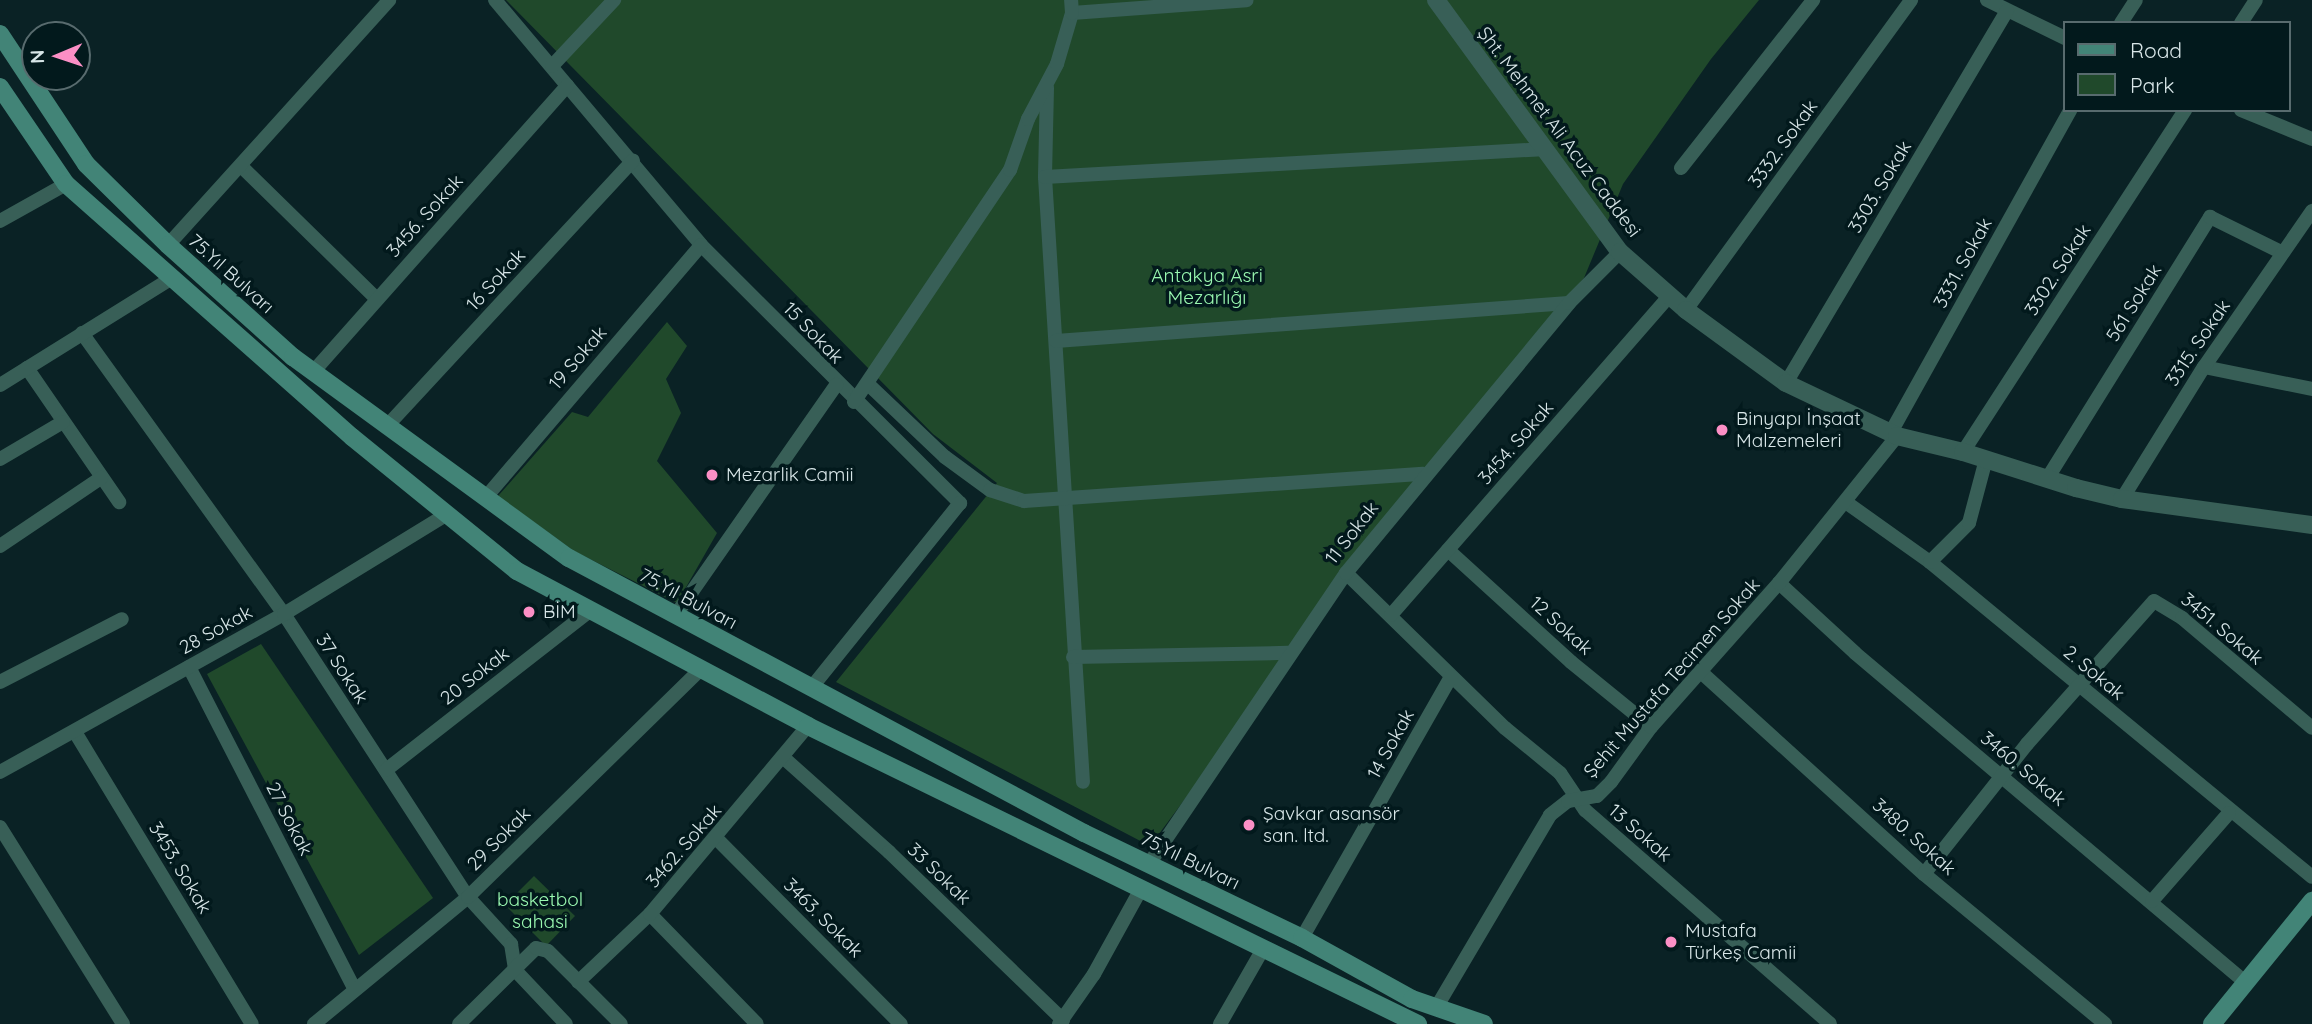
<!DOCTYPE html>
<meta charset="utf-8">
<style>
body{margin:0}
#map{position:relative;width:2312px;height:1024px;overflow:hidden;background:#0a2225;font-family:Quicksand,sans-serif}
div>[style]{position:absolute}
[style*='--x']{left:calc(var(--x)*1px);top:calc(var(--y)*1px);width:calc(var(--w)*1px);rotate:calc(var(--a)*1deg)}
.green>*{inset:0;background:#20492b}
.minor>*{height:14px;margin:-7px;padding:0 7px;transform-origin:7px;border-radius:7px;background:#385f57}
.tertiary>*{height:18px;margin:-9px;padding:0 9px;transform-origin:9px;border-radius:9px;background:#385f57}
.secondary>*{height:18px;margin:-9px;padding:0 9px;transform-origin:9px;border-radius:9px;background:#428477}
.dots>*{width:19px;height:19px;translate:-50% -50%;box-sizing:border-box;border:4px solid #02191c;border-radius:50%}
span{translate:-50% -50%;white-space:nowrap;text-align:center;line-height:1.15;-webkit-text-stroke:7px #02191c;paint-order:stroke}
.street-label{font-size:19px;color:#d8e6e8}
.park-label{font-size:19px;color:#9af9b1}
.poi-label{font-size:19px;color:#d8e6e8}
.left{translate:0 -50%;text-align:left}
.legend{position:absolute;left:2063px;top:21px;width:228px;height:91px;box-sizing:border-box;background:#02191c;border:2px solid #586b6e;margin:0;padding:9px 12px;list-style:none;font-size:21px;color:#d8e6e8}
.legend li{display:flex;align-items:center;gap:14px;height:35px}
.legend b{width:35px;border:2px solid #586b6e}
.north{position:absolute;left:21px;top:21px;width:70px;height:70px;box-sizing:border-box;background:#02191c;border:2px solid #586b6e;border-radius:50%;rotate:268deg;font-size:19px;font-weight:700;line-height:28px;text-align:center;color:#d8e6e8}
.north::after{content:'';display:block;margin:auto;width:24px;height:32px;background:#fb8fc5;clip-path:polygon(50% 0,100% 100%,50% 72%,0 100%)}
</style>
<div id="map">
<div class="green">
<div style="clip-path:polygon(506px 0,1759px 0,1711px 59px,1623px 184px,1584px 278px,1449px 444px,1150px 846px,836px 682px,997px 483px,933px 434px)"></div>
<div style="clip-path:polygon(667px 322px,687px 346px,666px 379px,681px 413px,657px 461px,717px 533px,677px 603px,574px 551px,498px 496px,572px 412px,588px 417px)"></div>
<div style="clip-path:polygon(261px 644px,433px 898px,359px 955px,207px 674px)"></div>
<div style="clip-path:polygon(534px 876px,575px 916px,546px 946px,505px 905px)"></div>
</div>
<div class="minor">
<div style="--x:495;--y:0;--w:320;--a:49.9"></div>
<div style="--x:701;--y:245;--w:366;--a:44.9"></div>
<div style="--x:960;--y:503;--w:238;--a:128.8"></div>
<div style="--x:1987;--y:0;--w:87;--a:26"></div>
<div style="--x:1072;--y:13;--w:175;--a:-4.2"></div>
<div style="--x:2121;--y:23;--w:27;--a:-57"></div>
<div style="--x:2241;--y:23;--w:27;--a:-57"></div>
<div style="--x:552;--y:66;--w:91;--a:-46.8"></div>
<div style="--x:1047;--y:88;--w:89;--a:91.3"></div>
<div style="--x:1045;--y:177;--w:606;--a:86.41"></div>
<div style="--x:2241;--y:110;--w:77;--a:22.2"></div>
<div style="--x:242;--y:167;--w:189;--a:44.4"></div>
<div style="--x:1681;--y:168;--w:214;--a:-51.8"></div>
<div style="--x:1045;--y:177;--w:498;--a:-3.2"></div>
<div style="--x:0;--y:221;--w:76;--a:-29.3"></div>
<div style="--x:168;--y:245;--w:330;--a:-47.9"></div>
<div style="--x:1686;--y:310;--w:383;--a:-54"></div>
<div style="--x:82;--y:333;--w:346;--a:54.3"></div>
<div style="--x:284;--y:614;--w:338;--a:57"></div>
<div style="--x:468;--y:897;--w:64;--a:47.5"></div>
<div style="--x:511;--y:944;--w:26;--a:81"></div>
<div style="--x:515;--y:970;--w:74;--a:46.6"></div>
<div style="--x:1056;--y:341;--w:514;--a:-4.24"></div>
<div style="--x:2204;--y:367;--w:110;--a:11.5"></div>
<div style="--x:27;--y:368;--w:163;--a:55.5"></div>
<div style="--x:313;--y:372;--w:383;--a:-48.4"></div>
<div style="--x:1786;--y:383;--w:433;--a:-59.3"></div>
<div style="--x:868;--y:384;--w:106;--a:43.5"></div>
<div style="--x:945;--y:457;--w:56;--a:36.3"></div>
<div style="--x:990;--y:490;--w:36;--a:18"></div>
<div style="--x:1024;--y:501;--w:400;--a:-3.9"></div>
<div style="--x:0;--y:385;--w:203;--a:-31.9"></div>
<div style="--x:854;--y:402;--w:280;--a:-56.1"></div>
<div style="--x:1010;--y:170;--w:54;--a:-70.6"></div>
<div style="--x:1028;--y:119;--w:62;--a:-62.2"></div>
<div style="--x:1057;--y:64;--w:53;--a:-73.6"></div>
<div style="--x:1072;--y:13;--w:13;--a:-94"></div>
<div style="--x:387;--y:426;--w:362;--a:-47.2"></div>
<div style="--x:1890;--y:434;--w:371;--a:-60.9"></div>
<div style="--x:1963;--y:452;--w:408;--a:-57"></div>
<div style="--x:0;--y:459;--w:73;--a:-30.4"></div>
<div style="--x:2047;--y:479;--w:309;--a:-58.1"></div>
<div style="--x:2210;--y:217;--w:81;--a:26.3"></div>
<div style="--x:486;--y:497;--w:331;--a:-49.5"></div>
<div style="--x:2122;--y:499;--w:155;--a:-58.2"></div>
<div style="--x:2204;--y:367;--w:190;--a:-55.3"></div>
<div style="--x:1847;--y:503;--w:102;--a:35.4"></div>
<div style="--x:1930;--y:562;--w:495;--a:39.5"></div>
<div style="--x:0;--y:546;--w:122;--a:-34"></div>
<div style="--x:1448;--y:550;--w:166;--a:42.3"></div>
<div style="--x:1571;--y:662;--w:103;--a:39.1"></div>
<div style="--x:1930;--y:562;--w:55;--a:-45"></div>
<div style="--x:1969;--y:523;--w:66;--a:-75.1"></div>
<div style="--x:1346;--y:573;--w:222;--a:44.3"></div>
<div style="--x:1505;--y:728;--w:71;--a:39.3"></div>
<div style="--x:1560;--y:773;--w:45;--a:56"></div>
<div style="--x:1585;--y:810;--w:325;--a:41.1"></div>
<div style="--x:1779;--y:583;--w:103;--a:42.6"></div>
<div style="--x:1855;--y:653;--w:510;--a:40.15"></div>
<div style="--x:1391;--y:615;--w:425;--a:-48.9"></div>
<div style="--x:675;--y:616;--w:282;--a:-55.1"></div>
<div style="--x:1073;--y:657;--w:215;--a:-1.1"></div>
<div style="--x:189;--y:667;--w:361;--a:62.8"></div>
<div style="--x:1702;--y:673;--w:299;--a:42.2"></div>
<div style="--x:1924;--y:874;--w:235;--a:39.6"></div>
<div style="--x:0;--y:682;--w:137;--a:-27.3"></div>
<div style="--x:75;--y:732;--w:341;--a:58.8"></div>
<div style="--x:785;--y:759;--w:140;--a:41.8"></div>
<div style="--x:889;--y:852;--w:242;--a:44"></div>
<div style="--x:386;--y:770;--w:256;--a:-38"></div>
<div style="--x:0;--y:772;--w:325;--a:-29.1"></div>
<div style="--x:284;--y:614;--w:191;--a:-31.5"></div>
<div style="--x:0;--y:827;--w:232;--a:58"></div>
<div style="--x:717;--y:839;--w:261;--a:45.2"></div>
<div style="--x:1149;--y:864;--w:351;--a:-55.9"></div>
<div style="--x:1346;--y:573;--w:350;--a:-50.4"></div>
<div style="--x:1569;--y:303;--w:72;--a:-45"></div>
<div style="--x:1924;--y:874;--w:166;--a:-51.6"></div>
<div style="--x:2027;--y:744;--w:191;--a:-48.4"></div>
<div style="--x:2154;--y:601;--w:33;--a:31"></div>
<div style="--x:2182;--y:618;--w:170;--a:40.2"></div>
<div style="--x:2152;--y:901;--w:117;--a:-48.8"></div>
<div style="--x:650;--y:914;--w:153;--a:45.8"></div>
<div style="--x:1302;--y:938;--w:301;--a:-60.3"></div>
<div style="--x:578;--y:982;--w:99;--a:-43.4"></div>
<div style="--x:650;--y:914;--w:246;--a:-50"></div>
<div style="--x:1436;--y:1008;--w:224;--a:-59.4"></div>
<div style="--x:1550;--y:815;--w:23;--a:-38"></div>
<div style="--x:1568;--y:801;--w:29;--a:-10"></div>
<div style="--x:1597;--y:796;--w:20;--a:-45"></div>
<div style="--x:1611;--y:782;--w:68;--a:-54"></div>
<div style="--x:1651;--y:727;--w:193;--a:-48.4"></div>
<div style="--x:1779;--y:583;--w:189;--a:-51.2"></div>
<div style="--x:314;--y:1024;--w:200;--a:-39.5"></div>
<div style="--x:468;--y:897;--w:326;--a:-44.4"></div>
<div style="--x:459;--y:1024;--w:108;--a:-44.6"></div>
<div style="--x:536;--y:948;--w:12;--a:14"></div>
<div style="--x:548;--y:951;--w:103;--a:45"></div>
<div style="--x:1059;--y:1024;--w:61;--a:-55"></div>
<div style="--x:1094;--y:974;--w:97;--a:-61.1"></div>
<div style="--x:1220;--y:1024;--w:86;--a:-60.2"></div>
</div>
<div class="tertiary">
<div style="--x:1436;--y:0;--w:312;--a:53.9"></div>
<div style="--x:1620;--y:252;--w:88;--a:41.3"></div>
<div style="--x:1686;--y:310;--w:124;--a:36.1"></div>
<div style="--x:1786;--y:383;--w:123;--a:25.5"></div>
<div style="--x:1897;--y:436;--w:68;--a:13.6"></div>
<div style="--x:1963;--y:452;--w:119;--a:17.7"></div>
<div style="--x:2076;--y:488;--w:47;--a:13.4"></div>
<div style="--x:2122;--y:499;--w:192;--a:7.8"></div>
</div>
<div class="secondary">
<div style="--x:0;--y:34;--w:156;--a:56.5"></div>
<div style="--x:86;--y:164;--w:115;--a:44.6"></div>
<div style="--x:168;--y:245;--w:168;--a:41.9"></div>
<div style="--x:293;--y:357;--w:341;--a:36.1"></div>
<div style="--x:569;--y:558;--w:584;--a:28.1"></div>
<div style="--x:1084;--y:833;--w:242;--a:25.7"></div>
<div style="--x:1302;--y:938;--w:126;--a:29"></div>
<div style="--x:1412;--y:999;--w:76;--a:19.1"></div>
<div style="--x:0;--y:87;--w:117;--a:55.8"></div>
<div style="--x:66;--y:184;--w:382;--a:41.5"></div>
<div style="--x:352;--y:437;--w:213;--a:39.1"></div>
<div style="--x:517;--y:571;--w:330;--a:28"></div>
<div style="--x:808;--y:726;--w:679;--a:26.04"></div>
<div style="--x:2212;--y:1024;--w:159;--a:-50.9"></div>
</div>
<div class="dots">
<div style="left:1722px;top:430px;background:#fb8fc5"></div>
<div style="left:712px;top:475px;background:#fb8fc5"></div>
<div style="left:529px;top:612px;background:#fb8fc5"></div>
<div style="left:1249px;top:825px;background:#fb8fc5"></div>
<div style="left:1671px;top:942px;background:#fb8fc5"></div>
</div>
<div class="street-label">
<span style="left:1559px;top:132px;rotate:53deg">Şht. Mehmet Ali Acuz Caddesi</span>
<span style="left:1783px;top:144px;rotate:-54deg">3332. Sokak</span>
<span style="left:1880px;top:187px;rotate:-59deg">3303. Sokak</span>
<span style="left:425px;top:216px;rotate:-48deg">3456. Sokak</span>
<span style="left:1963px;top:263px;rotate:-61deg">3331. Sokak</span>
<span style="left:2058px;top:270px;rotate:-57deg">3302. Sokak</span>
<span style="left:231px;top:274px;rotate:42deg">75.Yıl Bulvarı</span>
<span style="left:496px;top:280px;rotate:-47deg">16 Sokak</span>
<span style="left:2134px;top:303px;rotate:-58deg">561 Sokak</span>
<span style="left:813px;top:333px;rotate:46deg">15 Sokak</span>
<span style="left:2198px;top:343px;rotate:-56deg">3315. Sokak</span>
<span style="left:578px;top:358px;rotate:-49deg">19 Sokak</span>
<span style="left:1516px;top:443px;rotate:-49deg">3454. Sokak</span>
<span style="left:1352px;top:533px;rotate:-52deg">11 Sokak</span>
<span style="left:688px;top:599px;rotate:28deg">75.Yıl Bulvarı</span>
<span style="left:1561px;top:626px;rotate:42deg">12 Sokak</span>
<span style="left:2222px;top:629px;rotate:40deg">3451. Sokak</span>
<span style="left:216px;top:630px;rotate:-29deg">28 Sokak</span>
<span style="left:342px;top:669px;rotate:57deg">37 Sokak</span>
<span style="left:2094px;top:673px;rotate:40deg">2. Sokak</span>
<span style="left:475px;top:676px;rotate:-38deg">20 Sokak</span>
<span style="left:1672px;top:678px;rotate:-49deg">Şehit Mustafa Tecimen Sokak</span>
<span style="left:1391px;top:744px;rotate:-61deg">14 Sokak</span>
<span style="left:2023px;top:769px;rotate:40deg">3460. Sokak</span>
<span style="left:289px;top:819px;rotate:63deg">27 Sokak</span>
<span style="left:1640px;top:833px;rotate:41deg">13 Sokak</span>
<span style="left:1914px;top:837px;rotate:42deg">3480. Sokak</span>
<span style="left:499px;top:839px;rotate:-45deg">29 Sokak</span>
<span style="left:684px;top:846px;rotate:-49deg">3462. Sokak</span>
<span style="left:1190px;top:861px;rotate:26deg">75.Yıl Bulvarı</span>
<span style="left:180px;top:868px;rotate:59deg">3453. Sokak</span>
<span style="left:939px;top:874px;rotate:44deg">33 Sokak</span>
<span style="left:823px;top:918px;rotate:45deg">3463. Sokak</span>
</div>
<div class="park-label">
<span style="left:1207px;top:287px">Antakya Asri<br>Mezarlığı</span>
<span style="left:540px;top:911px">basketbol<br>sahasi</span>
</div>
<div class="poi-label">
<span class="left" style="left:1736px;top:430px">Binyapı İnşaat<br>Malzemeleri</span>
<span class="left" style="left:726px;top:475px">Mezarlik Camii</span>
<span class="left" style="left:543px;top:612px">BİM</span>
<span class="left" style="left:1263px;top:825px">Şavkar asansör<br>san. ltd.</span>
<span class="left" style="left:1685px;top:942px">Mustafa<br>Türkeş Camii</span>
</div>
<ul class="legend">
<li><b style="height:9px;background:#428477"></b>Road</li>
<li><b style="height:19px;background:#20492b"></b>Park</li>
</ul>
<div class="north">N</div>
</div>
